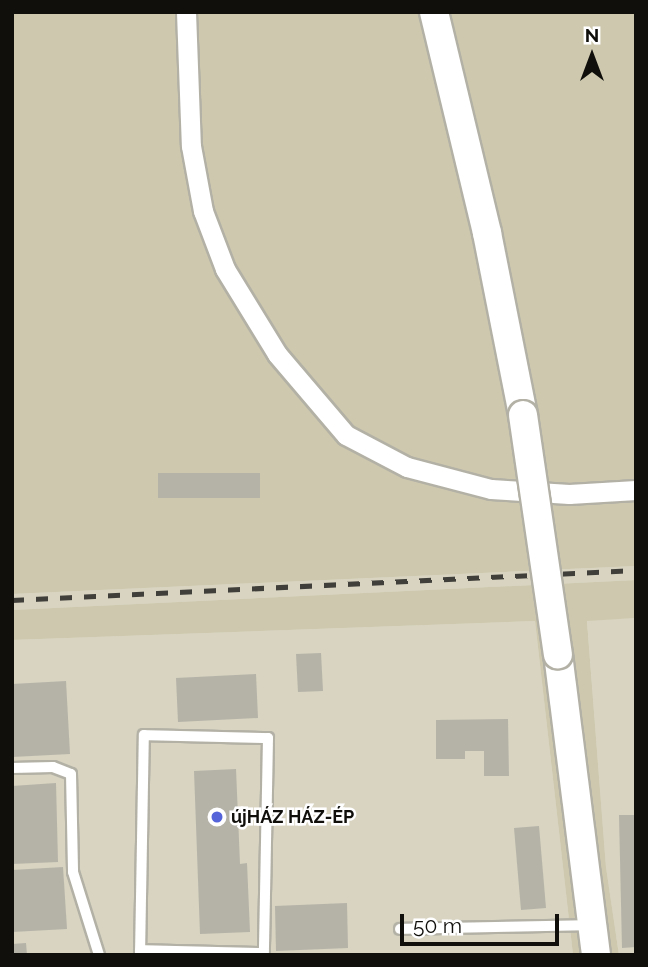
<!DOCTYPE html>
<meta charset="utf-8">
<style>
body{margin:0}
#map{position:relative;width:648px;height:967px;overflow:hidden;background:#e1dfd3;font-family:Raleway,sans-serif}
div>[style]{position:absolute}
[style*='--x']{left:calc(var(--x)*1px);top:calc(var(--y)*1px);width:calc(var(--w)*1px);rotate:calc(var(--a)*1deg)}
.built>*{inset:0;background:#d8d4c1}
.green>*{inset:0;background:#cec9ae}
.building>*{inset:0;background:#b5b3a8}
.roads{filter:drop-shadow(2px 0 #b3b1a6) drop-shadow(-2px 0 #b3b1a6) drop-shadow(0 2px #b3b1a6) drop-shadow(0 -2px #b3b1a6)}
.service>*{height:10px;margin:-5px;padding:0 5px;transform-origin:5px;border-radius:5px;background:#fff}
.minor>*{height:19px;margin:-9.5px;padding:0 9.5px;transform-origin:9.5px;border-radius:9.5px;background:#fff}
.secondary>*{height:28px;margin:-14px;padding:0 14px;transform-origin:14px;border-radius:14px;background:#fff}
.rail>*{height:5px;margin-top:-2.5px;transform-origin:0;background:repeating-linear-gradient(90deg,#403f3a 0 12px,transparent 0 24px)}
.bridges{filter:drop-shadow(2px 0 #b3b1a6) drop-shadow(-2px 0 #b3b1a6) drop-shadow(0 2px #b3b1a6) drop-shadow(0 -2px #b3b1a6)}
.secondary-bridge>*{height:28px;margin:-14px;padding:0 14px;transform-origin:14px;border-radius:14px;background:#fff}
.dots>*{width:19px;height:19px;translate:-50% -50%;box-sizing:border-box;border:4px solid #fff;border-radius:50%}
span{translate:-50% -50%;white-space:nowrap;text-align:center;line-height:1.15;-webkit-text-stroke:5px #fff;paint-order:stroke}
.poi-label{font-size:18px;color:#100f0c;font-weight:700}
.left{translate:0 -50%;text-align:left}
.frame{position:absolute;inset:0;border:14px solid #100f0c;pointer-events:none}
.north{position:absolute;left:557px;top:21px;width:70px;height:70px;-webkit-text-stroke:5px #fff;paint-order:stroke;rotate:0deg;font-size:19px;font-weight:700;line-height:28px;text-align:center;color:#100f0c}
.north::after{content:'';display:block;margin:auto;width:24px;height:32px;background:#100f0c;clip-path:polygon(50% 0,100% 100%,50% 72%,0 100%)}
.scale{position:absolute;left:400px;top:914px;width:159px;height:32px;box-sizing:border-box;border:4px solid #100f0c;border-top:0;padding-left:9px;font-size:21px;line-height:24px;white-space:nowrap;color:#100f0c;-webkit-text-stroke:5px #fff;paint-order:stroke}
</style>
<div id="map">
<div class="built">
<div style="clip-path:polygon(636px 566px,636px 580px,12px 610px,12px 594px)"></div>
<div style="clip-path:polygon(636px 618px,636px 955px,619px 955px,606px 867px,587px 620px)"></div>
<div style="clip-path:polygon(535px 621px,573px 955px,12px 955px,12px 640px)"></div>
</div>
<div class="green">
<div style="clip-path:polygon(12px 12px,636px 12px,636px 566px,12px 594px)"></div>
<div style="clip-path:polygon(636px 580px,636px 618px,587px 621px,606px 867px,619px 955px,573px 955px,535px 621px,12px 640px,12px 610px)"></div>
</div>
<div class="building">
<div style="clip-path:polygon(158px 473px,260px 473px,260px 498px,158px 498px)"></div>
<div style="clip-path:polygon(321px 653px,323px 691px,298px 692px,296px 654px)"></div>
<div style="clip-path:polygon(256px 674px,258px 718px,178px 722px,176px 678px)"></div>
<div style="clip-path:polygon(66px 681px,70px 754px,12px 757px,12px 684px)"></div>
<div style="clip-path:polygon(508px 719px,509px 776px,484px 776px,484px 751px,465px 751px,465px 759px,436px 759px,436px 720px)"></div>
<div style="clip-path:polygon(236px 769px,240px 864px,247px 863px,250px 932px,200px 934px,194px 771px)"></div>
<div style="clip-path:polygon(56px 783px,58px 862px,12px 864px,12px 786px)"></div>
<div style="clip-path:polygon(619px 815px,636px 815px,636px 947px,622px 948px)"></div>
<div style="clip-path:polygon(539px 826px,546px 908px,521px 910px,514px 828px)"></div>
<div style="clip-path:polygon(63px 867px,67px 929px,12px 932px,12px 870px)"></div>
<div style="clip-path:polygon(347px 903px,348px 948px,276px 951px,275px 906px)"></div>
<div style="clip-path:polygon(26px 943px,27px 955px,12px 955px,12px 944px)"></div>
</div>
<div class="roads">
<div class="service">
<div style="--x:12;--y:768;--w:41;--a:-1.4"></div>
<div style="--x:53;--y:767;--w:19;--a:21"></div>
<div style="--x:71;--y:774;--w:98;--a:88.8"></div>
<div style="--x:73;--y:872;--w:87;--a:72.6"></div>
<div style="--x:400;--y:929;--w:191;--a:-1.2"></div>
<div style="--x:140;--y:950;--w:123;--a:1.4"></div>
<div style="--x:140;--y:955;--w:220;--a:-89"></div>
<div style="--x:144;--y:735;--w:124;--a:1.4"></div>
<div style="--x:268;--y:738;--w:217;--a:91.1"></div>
</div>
<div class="minor">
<div style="--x:186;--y:12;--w:134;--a:87.9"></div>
<div style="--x:191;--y:146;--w:66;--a:79.5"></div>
<div style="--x:203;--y:211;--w:62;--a:69.2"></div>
<div style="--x:225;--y:269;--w:100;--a:58.5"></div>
<div style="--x:277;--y:354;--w:106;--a:49.6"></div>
<div style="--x:346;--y:435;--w:69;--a:27.7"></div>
<div style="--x:407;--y:467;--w:87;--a:14.7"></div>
<div style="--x:491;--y:489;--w:78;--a:3.7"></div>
<div style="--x:569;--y:494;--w:67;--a:-3.4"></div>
</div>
<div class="secondary">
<div style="--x:434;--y:12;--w:227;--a:76.5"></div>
<div style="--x:487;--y:233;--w:186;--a:78.8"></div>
<div style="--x:558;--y:654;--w:303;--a:82.8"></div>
</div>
</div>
<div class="rail">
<div style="--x:12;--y:600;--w:625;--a:-2.75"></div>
</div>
<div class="bridges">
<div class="secondary-bridge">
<div style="--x:523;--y:415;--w:242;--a:81.7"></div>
</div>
</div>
<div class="dots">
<div style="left:217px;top:817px;background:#5664da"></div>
</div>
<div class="poi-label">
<span class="left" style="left:231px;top:817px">újHÁZ HÁZ-ÉP</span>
</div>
<div class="frame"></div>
<div class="north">N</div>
<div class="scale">50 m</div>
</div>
